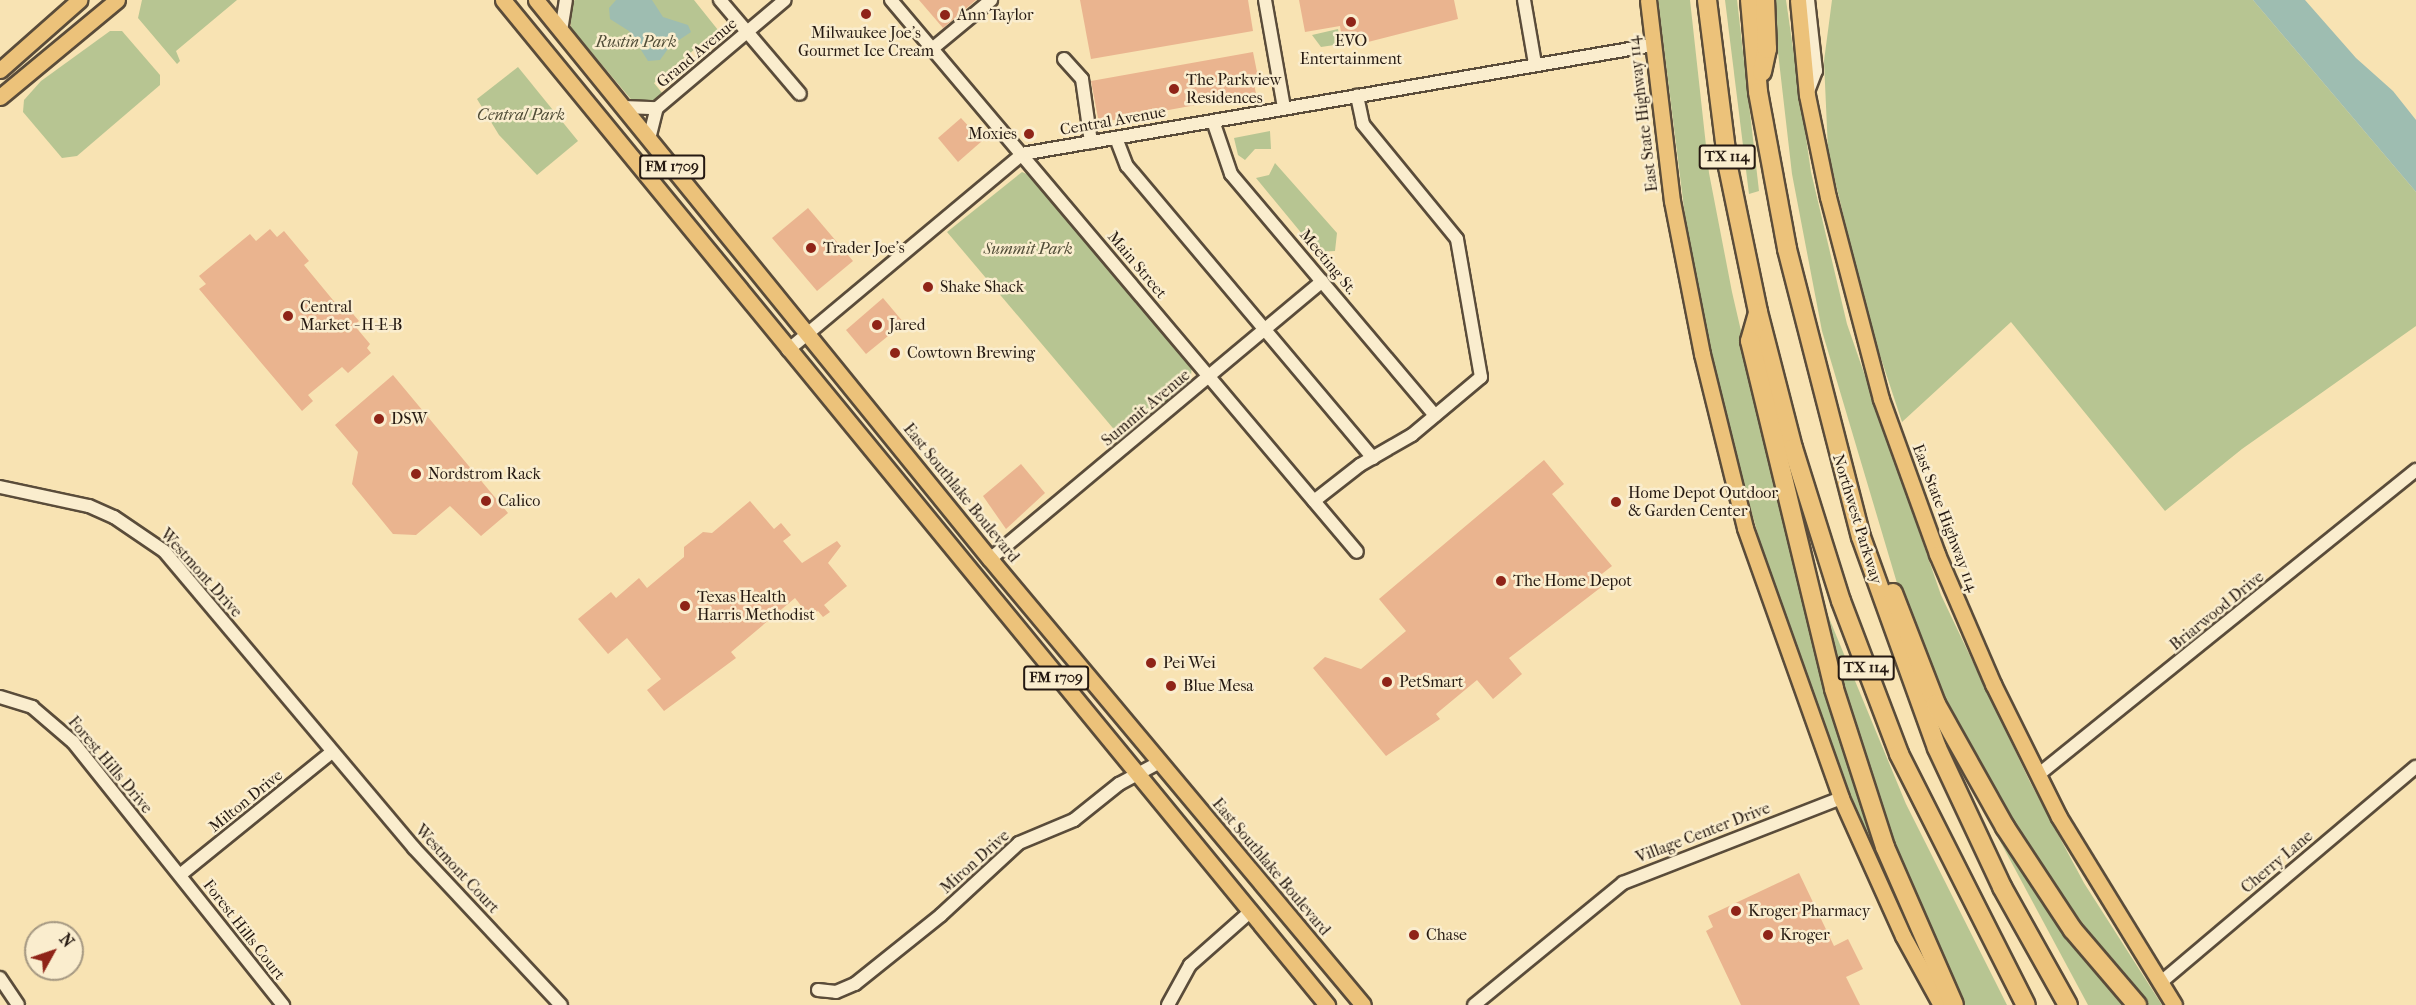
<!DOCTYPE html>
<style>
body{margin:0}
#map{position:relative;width:2416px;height:1005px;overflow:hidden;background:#f8e3b3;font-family:"IM FELL French Canon",serif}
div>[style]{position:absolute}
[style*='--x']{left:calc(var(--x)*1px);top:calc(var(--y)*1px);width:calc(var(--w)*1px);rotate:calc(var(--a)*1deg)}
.green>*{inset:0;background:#b7c592}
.water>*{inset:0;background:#9ebdb1}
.building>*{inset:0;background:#eab48f}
.roads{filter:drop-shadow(2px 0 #5a4c3a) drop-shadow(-2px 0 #5a4c3a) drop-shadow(0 2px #5a4c3a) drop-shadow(0 -2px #5a4c3a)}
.minor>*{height:12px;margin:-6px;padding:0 6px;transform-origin:6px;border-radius:6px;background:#faedce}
.major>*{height:15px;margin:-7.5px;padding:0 7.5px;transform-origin:7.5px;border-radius:7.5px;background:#ecc27a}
.highway>*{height:18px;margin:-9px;padding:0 9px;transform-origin:9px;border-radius:9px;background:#ecc27a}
.dots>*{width:16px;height:16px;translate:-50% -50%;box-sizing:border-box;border:3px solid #faedce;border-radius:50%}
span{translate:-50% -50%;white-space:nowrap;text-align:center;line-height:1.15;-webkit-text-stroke:5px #faedce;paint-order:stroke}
.shield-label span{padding:2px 4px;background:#faedce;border:2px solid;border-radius:4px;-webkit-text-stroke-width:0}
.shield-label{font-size:15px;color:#251911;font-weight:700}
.poi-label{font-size:16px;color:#251911}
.left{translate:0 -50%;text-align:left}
.right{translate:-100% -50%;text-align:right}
.park-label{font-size:16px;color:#514d38;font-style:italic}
.street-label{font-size:16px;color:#251911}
.north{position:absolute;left:24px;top:921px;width:60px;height:60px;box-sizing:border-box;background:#faedce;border:2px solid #a59882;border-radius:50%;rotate:50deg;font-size:16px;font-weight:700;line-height:24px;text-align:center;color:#251911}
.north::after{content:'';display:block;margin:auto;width:21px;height:27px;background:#8f2418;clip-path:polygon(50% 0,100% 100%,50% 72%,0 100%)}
</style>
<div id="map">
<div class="green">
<div style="clip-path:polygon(142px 0,237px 0,176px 51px,180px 61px,177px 64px,138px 18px)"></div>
<div style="clip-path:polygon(575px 0,694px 0,718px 30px,654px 83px,663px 94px,652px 103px,635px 104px,571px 28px,570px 4px)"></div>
<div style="clip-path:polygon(1658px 0,1690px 0,1709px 173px,1732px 292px,1763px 426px,1885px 863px,1880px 866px,1822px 727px,1773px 587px,1730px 436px,1689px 248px)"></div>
<div style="clip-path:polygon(1725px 0,1737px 0,1759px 191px,1749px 194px)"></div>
<div style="clip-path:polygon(1772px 0,1786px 0,1811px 172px,1847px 324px,1941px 595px,2030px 782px,2084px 883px,2162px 1005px,2145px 1005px,2019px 839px,1957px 731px,1905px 610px,1822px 331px,1792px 174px)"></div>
<div style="clip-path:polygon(1832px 0,2253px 0,2416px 192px,2416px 326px,2242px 449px,2165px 511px,2011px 322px,1902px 422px,1869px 322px,1828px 151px,1824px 61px)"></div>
<div style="clip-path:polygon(1338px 29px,1341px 44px,1321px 47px,1312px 35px)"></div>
<div style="clip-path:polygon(110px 31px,122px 31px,160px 75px,160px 85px,77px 156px,62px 158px,23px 112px,24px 100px,41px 81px)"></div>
<div style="clip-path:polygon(518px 67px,578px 141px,537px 175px,499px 135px,477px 99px)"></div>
<div style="clip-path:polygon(1270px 131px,1271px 149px,1255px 149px,1245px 160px,1238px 155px,1234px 138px)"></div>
<div style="clip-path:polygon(1275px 163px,1337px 233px,1335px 251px,1317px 252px,1256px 178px,1269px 175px)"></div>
<div style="clip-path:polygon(1022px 172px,1034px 177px,1192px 366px,1190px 384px,1123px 440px,947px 232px)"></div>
<div style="clip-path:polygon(1817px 589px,1906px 804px,2007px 1005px,1959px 1005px,1912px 903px,1849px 729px)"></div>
<div style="clip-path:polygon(1982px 800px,2133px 1005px,2088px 1005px,1979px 802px)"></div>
</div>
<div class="water">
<div style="clip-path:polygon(616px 0,652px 0,663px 17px,688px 25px,691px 32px,670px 46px,660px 60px,648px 61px,629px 31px,610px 19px,609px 8px)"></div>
<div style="clip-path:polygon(2253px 0,2305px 0,2356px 58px,2393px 91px,2416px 120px,2416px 192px)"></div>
</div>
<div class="building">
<div style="clip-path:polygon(919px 0,976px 0,943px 28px)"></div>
<div style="clip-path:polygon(1080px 0,1248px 0,1253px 31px,1091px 59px)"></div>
<div style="clip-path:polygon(1299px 0,1454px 0,1458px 19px,1368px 42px,1366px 35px,1342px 39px,1340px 26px,1305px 32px)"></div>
<div style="clip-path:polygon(1253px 52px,1259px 82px,1254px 83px,1256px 94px,1103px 122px,1098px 118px,1091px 81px)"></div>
<div style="clip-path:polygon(961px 118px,982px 141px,958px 162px,938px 138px)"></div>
<div style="clip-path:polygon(808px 208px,853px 261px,817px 291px,772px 238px)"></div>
<div style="clip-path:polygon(270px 229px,277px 237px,284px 231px,309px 261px,304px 265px,342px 311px,347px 307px,359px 321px,354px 325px,370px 344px,367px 348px,371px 353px,348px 373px,342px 367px,308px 395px,313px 401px,302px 411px,199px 289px,206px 284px,199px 276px,250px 234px,256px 241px)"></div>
<div style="clip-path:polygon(883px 298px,904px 323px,866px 354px,846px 330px)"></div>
<div style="clip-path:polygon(393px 375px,508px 513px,481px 536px,450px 506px,416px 535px,393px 534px,352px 484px,358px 452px,335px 425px)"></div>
<div style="clip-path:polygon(1544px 460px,1564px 484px,1552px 494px,1612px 566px,1598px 577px,1604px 585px,1509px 658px,1522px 674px,1493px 699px,1477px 680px,1436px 714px,1440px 719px,1386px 756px,1313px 668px,1325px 657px,1361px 669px,1406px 631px,1379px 599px)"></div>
<div style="clip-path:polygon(1021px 464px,1045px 493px,1006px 529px,983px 496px)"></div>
<div style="clip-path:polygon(750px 501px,774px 529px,781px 523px,791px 535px,783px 541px,802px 563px,837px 541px,841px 546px,828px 563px,847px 586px,824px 605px,830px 612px,823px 617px,818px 611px,810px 617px,795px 598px,731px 652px,736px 658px,664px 711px,647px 690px,661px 679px,627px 638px,608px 654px,578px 619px,611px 592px,616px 598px,639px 578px,647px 588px,684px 557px,684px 547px,703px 532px,712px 533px)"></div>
<div style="clip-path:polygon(1799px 873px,1834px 946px,1848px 939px,1863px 969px,1846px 977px,1860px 1005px,1741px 1005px,1706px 931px,1713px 927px,1708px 916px)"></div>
</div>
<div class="roads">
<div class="minor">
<div style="--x:720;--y:0;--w:123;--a:49.6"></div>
<div style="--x:891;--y:0;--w:722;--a:49.83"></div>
<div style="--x:1265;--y:0;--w:110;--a:80"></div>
<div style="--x:1524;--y:0;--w:65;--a:80.2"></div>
<div style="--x:561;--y:31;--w:31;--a:-81"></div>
<div style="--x:932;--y:49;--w:77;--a:-39.7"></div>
<div style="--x:1064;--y:59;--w:27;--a:48"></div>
<div style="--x:1082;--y:79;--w:64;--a:81.9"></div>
<div style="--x:1807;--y:94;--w:25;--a:-69"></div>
<div style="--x:1816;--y:71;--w:71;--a:-96.4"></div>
<div style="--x:623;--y:107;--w:34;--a:2"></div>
<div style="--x:1213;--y:121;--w:56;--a:71.2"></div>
<div style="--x:1231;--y:174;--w:316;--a:49.8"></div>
<div style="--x:1116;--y:138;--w:30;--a:69"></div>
<div style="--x:1127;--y:166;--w:382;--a:49.9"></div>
<div style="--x:649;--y:139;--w:32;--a:-76"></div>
<div style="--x:657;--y:108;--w:167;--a:-40.2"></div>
<div style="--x:788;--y:350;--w:305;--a:-39.9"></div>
<div style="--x:1022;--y:154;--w:640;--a:-9.8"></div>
<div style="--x:0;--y:487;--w:91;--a:12.1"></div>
<div style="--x:89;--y:506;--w:27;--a:24"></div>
<div style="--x:114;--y:517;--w:60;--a:34.2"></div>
<div style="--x:164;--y:551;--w:388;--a:49.9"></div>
<div style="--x:414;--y:848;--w:215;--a:46.9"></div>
<div style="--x:1314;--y:501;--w:58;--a:-38"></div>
<div style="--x:1360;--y:465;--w:60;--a:-30"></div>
<div style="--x:1412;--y:435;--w:90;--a:-40"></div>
<div style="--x:1481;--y:377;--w:140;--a:-99.9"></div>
<div style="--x:1457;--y:239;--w:149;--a:-129.3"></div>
<div style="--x:1363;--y:124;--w:29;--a:-102"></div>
<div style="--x:990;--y:559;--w:433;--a:-39.9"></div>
<div style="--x:0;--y:697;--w:34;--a:17"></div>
<div style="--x:32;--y:707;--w:54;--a:40.5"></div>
<div style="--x:73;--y:742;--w:337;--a:51.4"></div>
<div style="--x:2038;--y:775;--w:486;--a:-38.9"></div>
<div style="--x:180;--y:875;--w:196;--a:-39"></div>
<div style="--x:0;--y:978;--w:32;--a:56"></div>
<div style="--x:2160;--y:983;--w:335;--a:-40.2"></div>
<div style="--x:818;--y:990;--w:18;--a:6"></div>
<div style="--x:836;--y:992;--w:21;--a:-23"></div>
<div style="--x:855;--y:984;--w:110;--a:-38.7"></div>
<div style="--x:941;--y:915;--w:106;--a:-42.7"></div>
<div style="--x:1019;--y:843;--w:60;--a:-22.7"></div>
<div style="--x:1074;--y:820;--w:58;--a:-38.7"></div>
<div style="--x:1119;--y:784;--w:47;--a:-28.2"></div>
<div style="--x:1168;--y:1005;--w:46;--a:-61.2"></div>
<div style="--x:1190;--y:965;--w:80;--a:-41.5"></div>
<div style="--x:1474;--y:1005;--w:193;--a:-39.3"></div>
<div style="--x:1623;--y:883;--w:234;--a:-21.3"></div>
</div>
<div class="major">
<div style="--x:503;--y:0;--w:1300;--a:50.65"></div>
<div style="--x:536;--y:0;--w:720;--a:50.92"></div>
<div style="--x:990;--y:559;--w:581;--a:50.09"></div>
<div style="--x:1648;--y:0;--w:202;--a:83.2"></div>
<div style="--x:1672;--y:201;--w:156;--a:78.9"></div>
<div style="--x:1702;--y:354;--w:179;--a:76.1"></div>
<div style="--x:1745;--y:528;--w:287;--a:70.4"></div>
<div style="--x:1841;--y:798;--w:151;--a:65.8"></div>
<div style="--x:1903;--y:936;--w:79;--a:61.2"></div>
<div style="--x:1798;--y:0;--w:95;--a:84.6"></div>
<div style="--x:1807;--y:95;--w:104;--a:78.4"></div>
<div style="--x:1828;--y:197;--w:209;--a:75.3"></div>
<div style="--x:1881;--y:399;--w:165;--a:70.1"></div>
<div style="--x:1937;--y:554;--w:142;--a:66.7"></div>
<div style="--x:1993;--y:684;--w:148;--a:63.6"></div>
<div style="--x:2059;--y:817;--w:220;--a:58.5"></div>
<div style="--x:0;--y:70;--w:106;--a:-41.5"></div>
<div style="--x:0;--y:97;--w:152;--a:-39.7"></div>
</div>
<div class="highway">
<div style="--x:1707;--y:0;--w:168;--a:82.8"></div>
<div style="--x:1728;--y:167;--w:148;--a:78.3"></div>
<div style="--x:1758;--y:312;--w:140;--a:75.6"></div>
<div style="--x:1793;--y:448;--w:160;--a:72.6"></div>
<div style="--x:1841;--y:601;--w:164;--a:69.2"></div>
<div style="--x:1899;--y:754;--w:281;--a:63.2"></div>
<div style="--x:1750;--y:0;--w:92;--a:85"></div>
<div style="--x:1758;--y:92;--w:160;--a:79.5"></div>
<div style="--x:1787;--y:249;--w:297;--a:75.6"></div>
<div style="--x:1861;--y:537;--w:224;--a:70.2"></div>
<div style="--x:1937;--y:748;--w:153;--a:64.9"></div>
<div style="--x:2002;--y:887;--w:135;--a:60.8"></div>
<div style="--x:1762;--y:72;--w:24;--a:-78"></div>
<div style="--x:1767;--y:49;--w:49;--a:-92.3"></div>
<div style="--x:1758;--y:313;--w:29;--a:106"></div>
<div style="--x:1750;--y:341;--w:358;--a:76.4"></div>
<div style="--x:1834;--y:689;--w:166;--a:72.1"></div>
<div style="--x:1885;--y:847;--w:172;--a:66.4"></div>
<div style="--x:1893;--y:593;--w:119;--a:68.8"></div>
<div style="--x:1936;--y:704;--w:141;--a:60.7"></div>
<div style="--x:2005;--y:827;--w:123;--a:56.6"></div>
<div style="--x:2073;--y:930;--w:99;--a:49.5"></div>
</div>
</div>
<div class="dots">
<div style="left:866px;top:14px;background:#8f2418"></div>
<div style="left:945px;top:15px;background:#8f2418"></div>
<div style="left:1351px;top:22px;background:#8f2418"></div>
<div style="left:1174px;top:89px;background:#8f2418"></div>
<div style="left:1029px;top:134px;background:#8f2418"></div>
<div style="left:811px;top:248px;background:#8f2418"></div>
<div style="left:928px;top:287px;background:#8f2418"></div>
<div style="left:288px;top:316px;background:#8f2418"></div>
<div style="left:877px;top:325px;background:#8f2418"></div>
<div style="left:895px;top:353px;background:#8f2418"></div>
<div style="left:379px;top:419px;background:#8f2418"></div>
<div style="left:416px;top:474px;background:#8f2418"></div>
<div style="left:486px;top:501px;background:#8f2418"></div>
<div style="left:1616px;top:502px;background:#8f2418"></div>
<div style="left:1501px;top:581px;background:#8f2418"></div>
<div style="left:685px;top:606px;background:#8f2418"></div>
<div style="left:1151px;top:663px;background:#8f2418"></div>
<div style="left:1387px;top:682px;background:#8f2418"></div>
<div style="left:1171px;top:686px;background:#8f2418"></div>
<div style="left:1736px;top:911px;background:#8f2418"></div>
<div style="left:1414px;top:935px;background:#8f2418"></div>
<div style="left:1768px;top:935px;background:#8f2418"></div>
</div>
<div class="shield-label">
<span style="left:1727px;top:157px">TX 114</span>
<span style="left:672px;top:167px">FM 1709</span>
<span style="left:1866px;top:668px">TX 114</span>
<span style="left:1056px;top:678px">FM 1709</span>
</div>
<div class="poi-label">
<span class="left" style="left:957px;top:15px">Ann Taylor</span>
<span style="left:866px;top:42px">Milwaukee Joe's<br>Gourmet Ice Cream</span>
<span style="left:1351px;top:50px">EVO<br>Entertainment</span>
<span class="left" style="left:1186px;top:89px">The Parkview<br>Residences</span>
<span class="right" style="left:1017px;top:134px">Moxies</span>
<span class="left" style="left:823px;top:248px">Trader Joe's</span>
<span class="left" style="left:940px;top:287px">Shake Shack</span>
<span class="left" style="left:300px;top:316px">Central<br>Market - H-E-B</span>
<span class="left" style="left:889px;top:325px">Jared</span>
<span class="left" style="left:907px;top:353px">Cowtown Brewing</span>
<span class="left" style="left:391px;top:419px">DSW</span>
<span class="left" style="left:428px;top:474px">Nordstrom Rack</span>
<span class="left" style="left:1628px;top:502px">Home Depot Outdoor<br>&amp; Garden Center</span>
<span class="left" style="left:498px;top:501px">Calico</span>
<span class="left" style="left:1513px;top:581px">The Home Depot</span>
<span class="left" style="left:697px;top:606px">Texas Health<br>Harris Methodist</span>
<span class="left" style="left:1163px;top:663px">Pei Wei</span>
<span class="left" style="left:1399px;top:682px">PetSmart</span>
<span class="left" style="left:1183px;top:686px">Blue Mesa</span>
<span class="left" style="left:1748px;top:911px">Kroger Pharmacy</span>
<span class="left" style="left:1426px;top:935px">Chase</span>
<span class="left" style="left:1780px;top:935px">Kroger</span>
</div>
<div class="park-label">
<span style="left:636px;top:42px">Rustin Park</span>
<span style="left:521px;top:115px">Central Park</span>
<span style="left:1028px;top:249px">Summit Park</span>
</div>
<div class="street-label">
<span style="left:697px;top:53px;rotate:-40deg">Grand Avenue</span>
<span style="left:1643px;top:114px;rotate:-97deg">East State Highway 114</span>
<span style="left:1113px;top:121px;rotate:-10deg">Central Avenue</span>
<span style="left:1328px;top:262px;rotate:50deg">Meeting St.</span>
<span style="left:1137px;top:265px;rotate:50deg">Main Street</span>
<span style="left:1146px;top:408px;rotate:-40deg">Summit Avenue</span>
<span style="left:961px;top:493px;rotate:51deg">East Southlake Boulevard</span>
<span style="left:1945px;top:518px;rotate:69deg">East State Highway 114</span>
<span style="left:1857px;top:519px;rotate:73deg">Northwest Parkway</span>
<span style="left:201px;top:573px;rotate:48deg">Westmont Drive</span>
<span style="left:2217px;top:611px;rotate:-39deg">Briarwood Drive</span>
<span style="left:110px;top:765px;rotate:50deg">Forest Hills Drive</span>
<span style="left:246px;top:801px;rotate:-39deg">Milton Drive</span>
<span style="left:1703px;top:833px;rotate:-21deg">Village Center Drive</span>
<span style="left:975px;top:862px;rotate:-42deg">Miron Drive</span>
<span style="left:2277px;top:862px;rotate:-40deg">Cherry Lane</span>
<span style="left:1271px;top:867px;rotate:50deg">East Southlake Boulevard</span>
<span style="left:457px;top:869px;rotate:47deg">Westmont Court</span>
<span style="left:244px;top:930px;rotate:52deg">Forest Hills Court</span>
</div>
<div class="north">N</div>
</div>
